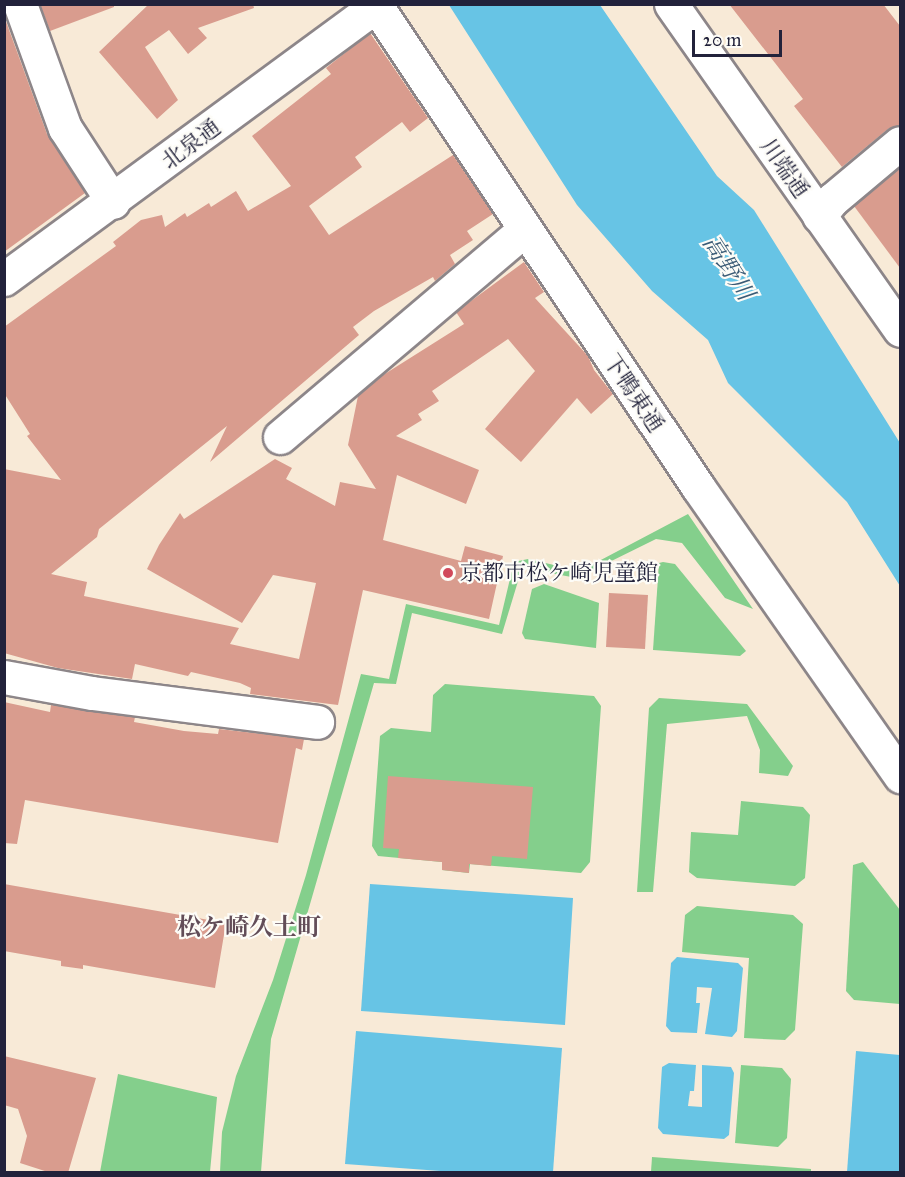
<!DOCTYPE html>
<meta charset="utf-8">
<style>
body{margin:0}
#map{position:relative;width:905px;height:1177px;overflow:hidden;background:#f8ead7;font-family:"IM FELL Great Primer","Noto Serif JP",serif}
div>[style]{position:absolute}
[style*='--x']{left:calc(var(--x)*1px);top:calc(var(--y)*1px);width:calc(var(--w)*1px);rotate:calc(var(--a)*1deg)}
.green>*{inset:0;background:#84cf8c}
.water>*{inset:0;background:#67c4e5}
.building>*{inset:0;background:#d99c8e}
.roads{filter:drop-shadow(2px 0 #8d8689) drop-shadow(-2px 0 #8d8689) drop-shadow(0 2px #8d8689) drop-shadow(0 -2px #8d8689)}
.minor>*{height:33px;margin:-16.5px;padding:0 16.5px;transform-origin:16.5px;border-radius:16.5px;background:#fff}
.highway>*{height:33px;margin:-16.5px;padding:0 16.5px;transform-origin:16.5px;border-radius:16.5px;background:#fff}
.dots>*{width:16px;height:16px;translate:-50% -50%;box-sizing:border-box;border:3px solid #fdfcf7;border-radius:50%}
span{translate:-50% -50%;white-space:nowrap;text-align:center;line-height:1.15;-webkit-text-stroke:4.5px #fdfcf7;paint-order:stroke}
.street-label{font-size:22px;color:#22223b}
.poi-label{font-size:22px;color:#22223b}
.left{translate:0 -50%;text-align:left}
.water-label{font-size:24px;color:#3a5b76;font-style:italic}
.neighbourhood-label{font-size:24px;color:#624d58;font-weight:700}
.frame{position:absolute;inset:0;border:6px solid #22223b;pointer-events:none}
.scale{position:absolute;left:692px;top:30px;width:90px;height:27px;box-sizing:border-box;border:3px solid #22223b;border-top:0;padding-left:8px;font-size:18px;line-height:21px;white-space:nowrap;color:#22223b;-webkit-text-stroke:4px #fdfcf7;paint-order:stroke}
</style>
<div id="map">
<div class="green">
<div style="clip-path:polygon(688px 514px,753px 609px,725px 598px,682px 543px,656px 539px,577px 578px,522px 568px,502px 634px,412px 613px,396px 684px,374px 683px,271px 1039px,261px 1172px,220px 1172px,222px 1132px,236px 1076px,273px 980px,306px 875px,361px 674px,389px 679px,406px 604px,499px 625px,514px 562px,528px 559px,580px 571px)"></div>
<div style="clip-path:polygon(663px 562px,675px 564px,746px 651px,740px 656px,653px 650px,659px 563px)"></div>
<div style="clip-path:polygon(544px 584px,599px 603px,596px 648px,525px 639px,522px 633px,532px 589px)"></div>
<div style="clip-path:polygon(445px 684px,594px 696px,601px 706px,590px 862px,581px 873px,470px 864px,469px 873px,442px 870px,442px 862px,378px 856px,372px 846px,380px 736px,391px 728px,431px 732px,433px 695px)"></div>
<div style="clip-path:polygon(659px 698px,747px 704px,793px 766px,788px 776px,759px 773px,760px 750px,747px 716px,667px 724px,653px 892px,637px 892px,649px 708px)"></div>
<div style="clip-path:polygon(741px 801px,803px 807px,810px 815px,805px 878px,795px 886px,697px 878px,689px 872px,691px 832px,738px 835px)"></div>
<div style="clip-path:polygon(863px 862px,900px 910px,900px 1004px,854px 1000px,846px 991px,853px 865px)"></div>
<div style="clip-path:polygon(697px 906px,793px 915px,803px 924px,795px 1030px,785px 1040px,744px 1038px,749px 958px,682px 952px,685px 915px)"></div>
<div style="clip-path:polygon(741px 1065px,782px 1068px,791px 1079px,787px 1138px,778px 1147px,735px 1143px)"></div>
<div style="clip-path:polygon(118px 1074px,217px 1097px,210px 1172px,100px 1172px)"></div>
<div style="clip-path:polygon(652px 1157px,811px 1169px,811px 1172px,651px 1172px)"></div>
</div>
<div class="water">
<div style="clip-path:polygon(449px 5px,600px 5px,717px 176px,754px 210px,900px 443px,900px 586px,847px 502px,728px 383px,708px 340px,652px 291px,577px 205px)"></div>
<div style="clip-path:polygon(370px 884px,573px 898px,565px 1025px,361px 1011px)"></div>
<div style="clip-path:polygon(677px 957px,738px 963px,743px 968px,737px 1031px,732px 1037px,705px 1034px,712px 988px,697px 987px,696px 1003px,700px 1003px,697px 1033px,671px 1032px,666px 1026px,671px 963px)"></div>
<div style="clip-path:polygon(356px 1031px,562px 1048px,553px 1172px,454px 1172px,345px 1164px)"></div>
<div style="clip-path:polygon(856px 1051px,900px 1055px,900px 1172px,847px 1172px)"></div>
<div style="clip-path:polygon(669px 1063px,696px 1065px,694px 1091px,690px 1091px,688px 1106px,702px 1107px,702px 1065px,731px 1067px,734px 1073px,729px 1135px,724px 1139px,663px 1134px,658px 1128px,662px 1067px)"></div>
</div>
<div class="building">
<div style="clip-path:polygon(40px 4px,114px 4px,114px 7px,50px 31px)"></div>
<div style="clip-path:polygon(149px 4px,253px 4px,254px 8px,198px 28px,207px 38px,188px 54px,169px 30px,145px 47px,178px 100px,157px 119px,99px 52px)"></div>
<div style="clip-path:polygon(729px 4px,883px 4px,900px 26px,900px 125px,888px 129px,842px 167px,794px 106px,803px 99px)"></div>
<div style="clip-path:polygon(4px 16px,47px 134px,85px 193px,4px 252px)"></div>
<div style="clip-path:polygon(370px 33px,428px 118px,410px 132px,402px 122px,355px 157px,362px 167px,309px 206px,329px 235px,453px 155px,493px 214px,467px 231px,473px 240px,450px 255px,455px 264px,435px 281px,433px 277px,374px 311px,353px 327px,359px 335px,210px 462px,227px 426px,99px 529px,97px 537px,51px 574px,87px 582px,84px 596px,239px 628px,230px 644px,299px 659px,316px 583px,273px 575px,242px 623px,147px 569px,159px 545px,180px 513px,184px 519px,275px 459px,292px 468px,286px 479px,335px 506px,340px 482px,376px 489px,348px 445px,358px 396px,380px 377px,464px 324px,456px 312px,524px 262px,544px 292px,535px 298px,588px 356px,594px 370px,613px 394px,591px 414px,577px 398px,521px 462px,485px 429px,535px 371px,508px 339px,432px 391px,439px 401px,418px 414px,422px 420px,396px 436px,479px 470px,466px 504px,397px 475px,383px 540px,461px 561px,465px 546px,503px 556px,489px 619px,363px 590px,338px 705px,250px 694px,251px 688px,240px 683px,191px 672px,188px 676px,135px 664px,132px 679px,58px 668px,4px 653px,4px 469px,61px 480px,27px 436px,30px 434px,4px 393px,4px 327px,116px 246px,113px 242px,141px 220px,162px 215px,165px 227px,185px 213px,187px 217px,209px 203px,211px 207px,236px 191px,248px 211px,291px 186px,252px 136px,331px 74px,326px 68px)"></div>
<div style="clip-path:polygon(900px 167px,900px 268px,854px 206px)"></div>
<div style="clip-path:polygon(609px 593px,648px 595px,645px 649px,606px 647px)"></div>
<div style="clip-path:polygon(4px 702px,50px 712px,51px 705px,135px 717px,134px 722px,184px 731px,218px 734px,219px 729px,304px 739px,302px 750px,296px 748px,278px 843px,25px 800px,17px 844px,4px 843px)"></div>
<div style="clip-path:polygon(388px 776px,533px 787px,527px 859px,492px 856px,491px 866px,469px 864px,469px 873px,442px 870px,442px 862px,398px 858px,399px 849px,383px 848px)"></div>
<div style="clip-path:polygon(4px 884px,226px 923px,215px 988px,83px 965px,83px 969px,61px 966px,61px 961px,4px 951px)"></div>
<div style="clip-path:polygon(4px 1056px,96px 1078px,68px 1173px,51px 1173px,20px 1163px,27px 1136px,18px 1109px,4px 1105px)"></div>
</div>
<div class="roads">
<div class="minor">
<div style="--x:20;--y:4;--w:132;--a:70.1"></div>
<div style="--x:65;--y:128;--w:88;--a:57"></div>
<div style="--x:375;--y:4;--w:581;--a:56.23"></div>
<div style="--x:698;--y:487;--w:353;--a:55"></div>
<div style="--x:819;--y:216;--w:22;--a:-51"></div>
<div style="--x:833;--y:199;--w:87;--a:-39.9"></div>
<div style="--x:4;--y:279;--w:464;--a:-36.3"></div>
<div style="--x:280;--y:437;--w:321;--a:-40.3"></div>
<div style="--x:4;--y:677;--w:89;--a:10.3"></div>
<div style="--x:92;--y:693;--w:227;--a:7.3"></div>
</div>
<div class="highway">
<div style="--x:671;--y:4;--w:398;--a:54.9"></div>
</div>
</div>
<div class="dots">
<div style="left:448px;top:573px;background:#d1495b"></div>
</div>
<div class="street-label">
<span style="left:191px;top:144px;rotate:-37deg">北泉通</span>
<span style="left:785px;top:168px;rotate:55deg">川端通</span>
<span style="left:634px;top:393px;rotate:56deg">下鴨東通</span>
</div>
<div class="poi-label">
<span class="left" style="left:460px;top:573px">京都市松ケ崎児童館</span>
</div>
<div class="water-label">
<span style="left:728px;top:268px;rotate:57deg">高野川</span>
</div>
<div class="neighbourhood-label">
<span style="left:249px;top:928px">松ケ崎久土町</span>
</div>
<div class="frame"></div>
<div class="scale">20 m</div>
</div>
